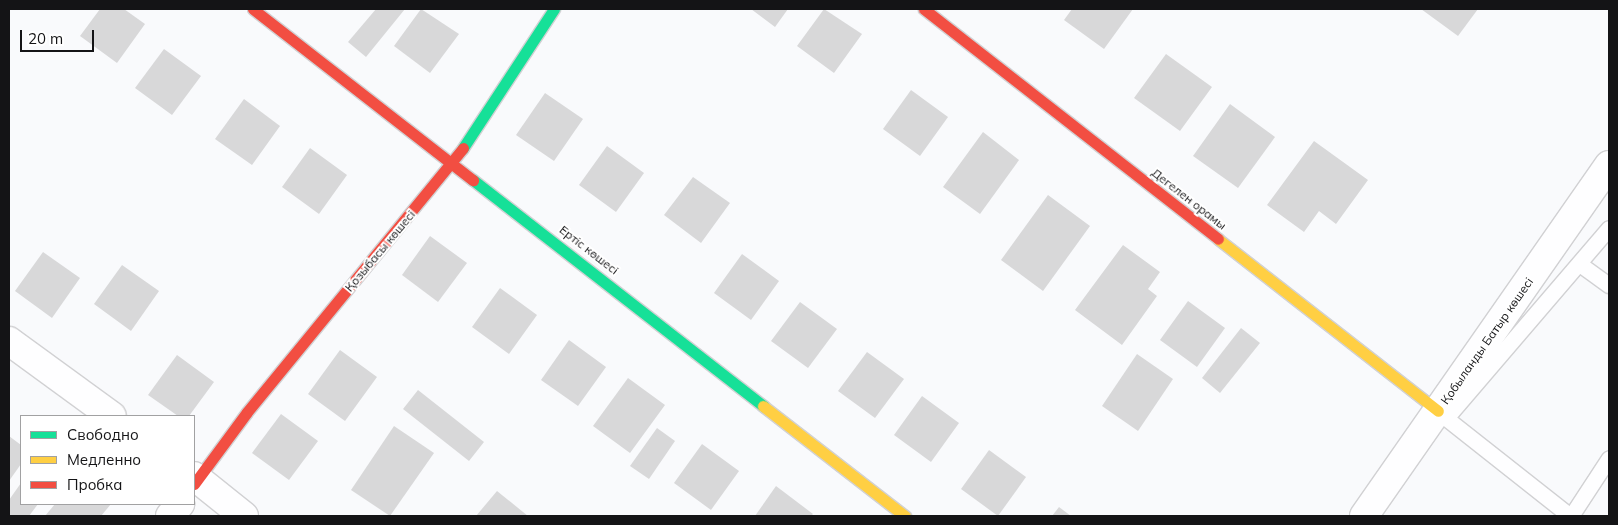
<!DOCTYPE html>
<meta charset="utf-8">
<style>
body{margin:0}
#map{position:relative;width:1618px;height:525px;overflow:hidden;background:#f9fafc;font-family:Mulish,sans-serif}
div>[style]{position:absolute}
[style*='--x']{left:calc(var(--x)*1px);top:calc(var(--y)*1px);width:calc(var(--w)*1px);rotate:calc(var(--a)*1deg)}
.building>*{inset:0;background:#d8d8d9}
.roads{filter:drop-shadow(1px 0 #d1d1d3) drop-shadow(-1px 0 #d1d1d3) drop-shadow(0 1px #d1d1d3) drop-shadow(0 -1px #d1d1d3)}
.lane>*{height:15px;margin:-7.5px;padding:0 7.5px;transform-origin:7.5px;border-radius:7.5px;background:#fefeff}
.street>*{height:28px;margin:-14px;padding:0 14px;transform-origin:14px;border-radius:14px;background:#fefeff}
.fast>*{height:11px;margin:-5.5px;padding:0 5.5px;transform-origin:5.5px;border-radius:5.5px;background:#16e098}
.slow>*{height:11px;margin:-5.5px;padding:0 5.5px;transform-origin:5.5px;border-radius:5.5px;background:#ffcf43}
.jam>*{height:11px;margin:-5.5px;padding:0 5.5px;transform-origin:5.5px;border-radius:5.5px;background:#f24e42}
span{translate:-50% -50%;white-space:nowrap;text-align:center;line-height:1.15;-webkit-text-stroke:4px #fff;paint-order:stroke}
.street-label{font-size:12px;color:#141416}
.frame{position:absolute;inset:0;border:10px solid #141416;pointer-events:none}
.legend{position:absolute;left:20px;top:415px;width:175px;height:90px;box-sizing:border-box;background:#fff;border:1px solid #a1a1a2;margin:0;padding:6px 9px;list-style:none;font-size:15px;color:#141416}
.legend li{display:flex;align-items:center;gap:10px;height:25px}
.legend b{width:25px;border:1px solid #a1a1a2}
.scale{position:absolute;left:20px;top:30px;width:74px;height:22px;box-sizing:border-box;border:2px solid #141416;border-top:0;padding-left:6px;font-size:15px;line-height:18px;white-space:nowrap;color:#141416;-webkit-text-stroke:4px #fff;paint-order:stroke}
</style>
<div id="map">
<div class="building">
<div style="clip-path:polygon(100px 9px,124px 9px,145px 24px,117px 63px,80px 36px)"></div>
<div style="clip-path:polygon(376px 9px,405px 9px,366px 57px,348px 42px)"></div>
<div style="clip-path:polygon(421px 9px,459px 34px,430px 73px,394px 46px)"></div>
<div style="clip-path:polygon(751px 9px,788px 9px,775px 27px)"></div>
<div style="clip-path:polygon(824px 9px,862px 34px,834px 73px,797px 46px)"></div>
<div style="clip-path:polygon(1072px 9px,1133px 9px,1104px 49px,1064px 20px)"></div>
<div style="clip-path:polygon(1421px 9px,1478px 9px,1458px 36px)"></div>
<div style="clip-path:polygon(164px 49px,201px 76px,172px 115px,135px 88px)"></div>
<div style="clip-path:polygon(1166px 54px,1212px 87px,1180px 131px,1134px 98px)"></div>
<div style="clip-path:polygon(911px 90px,948px 117px,920px 156px,883px 129px)"></div>
<div style="clip-path:polygon(545px 93px,583px 119px,554px 161px,516px 135px)"></div>
<div style="clip-path:polygon(244px 99px,280px 126px,252px 165px,215px 139px)"></div>
<div style="clip-path:polygon(1230px 104px,1275px 137px,1238px 188px,1193px 156px)"></div>
<div style="clip-path:polygon(983px 132px,1019px 160px,980px 214px,943px 187px)"></div>
<div style="clip-path:polygon(1314px 141px,1368px 180px,1336px 224px,1319px 211px,1304px 232px,1267px 205px)"></div>
<div style="clip-path:polygon(607px 146px,644px 173px,616px 212px,579px 185px)"></div>
<div style="clip-path:polygon(310px 148px,347px 175px,319px 214px,282px 187px)"></div>
<div style="clip-path:polygon(693px 177px,730px 203px,701px 243px,664px 215px)"></div>
<div style="clip-path:polygon(1048px 195px,1090px 226px,1043px 291px,1001px 260px)"></div>
<div style="clip-path:polygon(430px 236px,467px 263px,438px 302px,402px 275px)"></div>
<div style="clip-path:polygon(1123px 245px,1160px 272px,1148px 289px,1157px 296px,1122px 345px,1075px 310px)"></div>
<div style="clip-path:polygon(43px 252px,80px 278px,52px 318px,15px 291px)"></div>
<div style="clip-path:polygon(742px 254px,779px 281px,751px 320px,714px 293px)"></div>
<div style="clip-path:polygon(122px 265px,159px 291px,131px 331px,94px 304px)"></div>
<div style="clip-path:polygon(500px 288px,537px 315px,509px 354px,472px 327px)"></div>
<div style="clip-path:polygon(1188px 301px,1225px 328px,1197px 367px,1160px 340px)"></div>
<div style="clip-path:polygon(800px 302px,837px 329px,808px 368px,771px 341px)"></div>
<div style="clip-path:polygon(1241px 328px,1260px 343px,1220px 393px,1202px 378px)"></div>
<div style="clip-path:polygon(569px 340px,606px 367px,578px 406px,541px 380px)"></div>
<div style="clip-path:polygon(340px 350px,377px 377px,345px 421px,308px 394px)"></div>
<div style="clip-path:polygon(867px 352px,904px 379px,875px 418px,838px 391px)"></div>
<div style="clip-path:polygon(1137px 354px,1173px 379px,1138px 431px,1102px 406px)"></div>
<div style="clip-path:polygon(177px 355px,214px 382px,189px 416px,178px 416px,148px 395px)"></div>
<div style="clip-path:polygon(628px 378px,665px 405px,630px 453px,593px 426px)"></div>
<div style="clip-path:polygon(418px 390px,484px 442px,469px 461px,403px 409px)"></div>
<div style="clip-path:polygon(922px 396px,959px 423px,931px 462px,894px 435px)"></div>
<div style="clip-path:polygon(281px 414px,318px 441px,289px 480px,252px 453px)"></div>
<div style="clip-path:polygon(394px 426px,434px 453px,390px 516px,351px 490px)"></div>
<div style="clip-path:polygon(657px 428px,675px 441px,649px 479px,630px 466px)"></div>
<div style="clip-path:polygon(9px 436px,21px 445px,21px 464px,9px 481px)"></div>
<div style="clip-path:polygon(702px 444px,739px 471px,711px 510px,674px 483px)"></div>
<div style="clip-path:polygon(989px 450px,1026px 477px,998px 516px,961px 489px)"></div>
<div style="clip-path:polygon(21px 483px,21px 504px,38px 504px,29px 516px,9px 516px,9px 500px)"></div>
<div style="clip-path:polygon(776px 486px,813px 514px,811px 516px,755px 516px)"></div>
<div style="clip-path:polygon(497px 491px,528px 516px,476px 516px)"></div>
<div style="clip-path:polygon(55px 504px,111px 504px,101px 516px,45px 516px)"></div>
<div style="clip-path:polygon(1059px 507px,1071px 516px,1052px 516px)"></div>
</div>
<div class="roads">
<div class="lane">
<div style="--x:1581;--y:265;--w:34;--a:36"></div>
<div style="--x:1570;--y:516;--w:158;--a:-141.7"></div>
<div style="--x:1446;--y:418;--w:250;--a:-49.4"></div>
<div style="--x:1571;--y:516;--w:69;--a:-56.8"></div>
</div>
<div class="street">
<div style="--x:9;--y:341;--w:127;--a:36.1"></div>
<div style="--x:194;--y:476;--w:64;--a:38.7"></div>
<div style="--x:170;--y:516;--w:16;--a:-50"></div>
<div style="--x:1364;--y:516;--w:428;--a:-55.1"></div>
</div>
<div class="fast">
<div style="--x:463;--y:148;--w:166;--a:-56.8"></div>
<div style="--x:473;--y:180;--w:368;--a:37.9"></div>
</div>
<div class="slow">
<div style="--x:1218;--y:239;--w:279;--a:38"></div>
<div style="--x:763;--y:406;--w:180;--a:37.8"></div>
</div>
<div class="jam">
<div style="--x:253;--y:9;--w:279;--a:37.9"></div>
<div style="--x:924;--y:9;--w:373;--a:38"></div>
<div style="--x:194;--y:484;--w:89;--a:-53.6"></div>
<div style="--x:247;--y:412;--w:341;--a:-50.7"></div>
</div>
</div>
<div class="street-label">
<span style="left:1189px;top:199px;rotate:38deg">Дегелен орамы</span>
<span style="left:589px;top:250px;rotate:38deg">Ертіс көшесі</span>
<span style="left:380px;top:251px;rotate:-50deg">Қозыбасы көшесі</span>
<span style="left:1487px;top:341px;rotate:-55deg">Қобыланды Батыр көшесі</span>
</div>
<div class="frame"></div>
<ul class="legend">
<li><b style="height:6px;background:#16e098"></b>Свободно</li>
<li><b style="height:6px;background:#ffcf43"></b>Медленно</li>
<li><b style="height:6px;background:#f24e42"></b>Пробка</li>
</ul>
<div class="scale">20 m</div>
</div>
